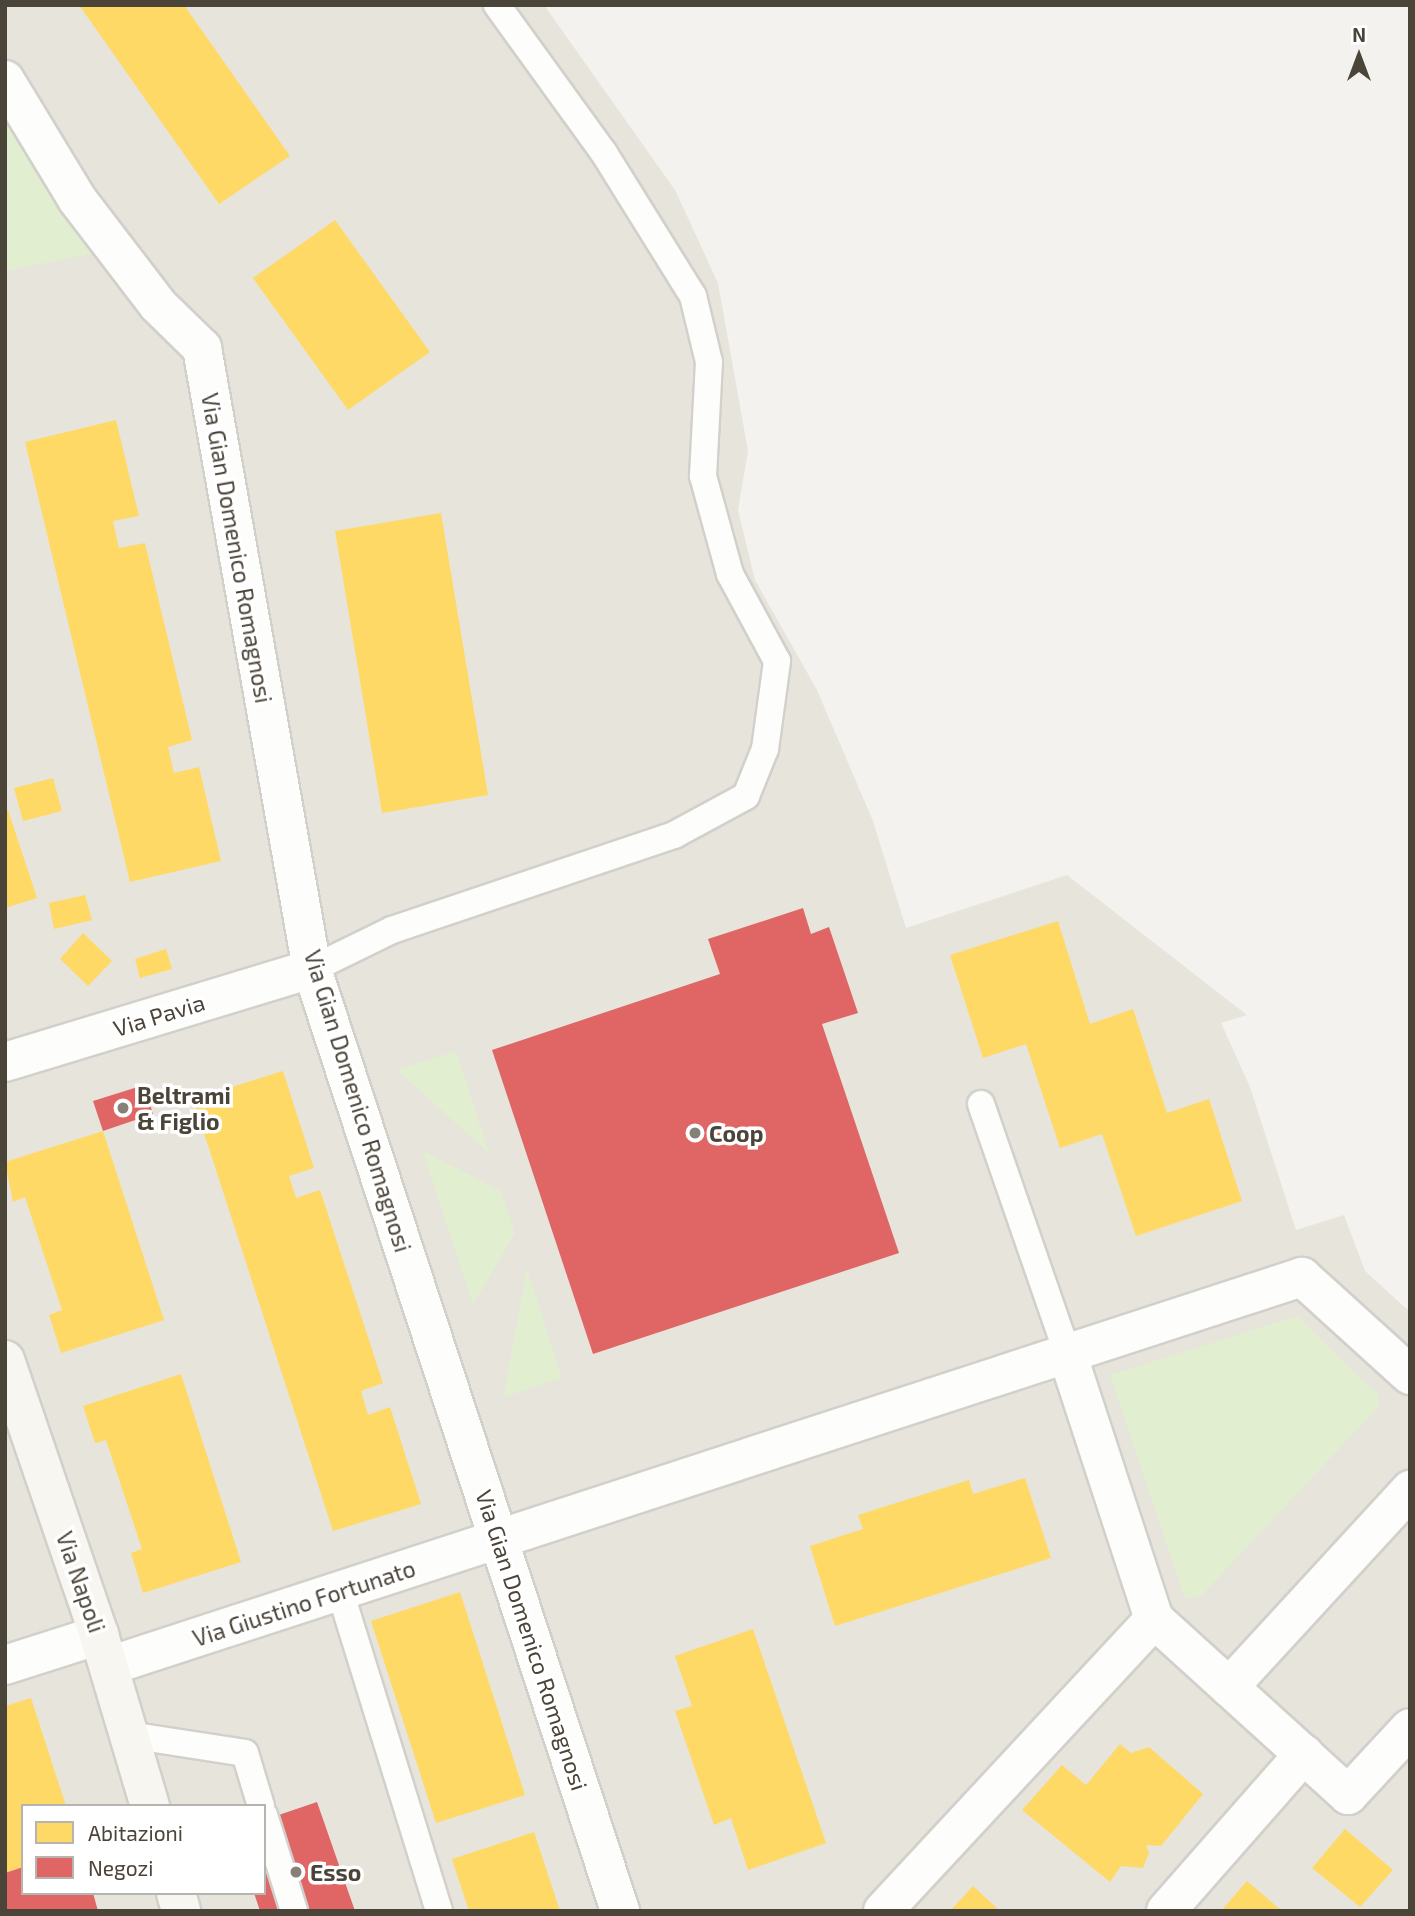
<!DOCTYPE html>
<style>
body{margin:0}
#map{position:relative;width:1415px;height:1916px;overflow:hidden;background:#f4f2ee;font-family:"Exo 2",sans-serif}
div>[style]{position:absolute}
[style*='--x']{left:calc(var(--x)*1px);top:calc(var(--y)*1px);width:calc(var(--w)*1px);rotate:calc(var(--a)*1deg)}
.residential>*{inset:0;background:#e7e4dc}
.green>*{inset:0;background:#e1eecf}
.homes>*{inset:0;background:#ffd966}
.shops>*{inset:0;background:#e06666}
.roads{filter:drop-shadow(2px 0 #d2d0cb) drop-shadow(-2px 0 #d2d0cb) drop-shadow(0 2px #d2d0cb) drop-shadow(0 -2px #d2d0cb)}
.service>*{height:26px;margin:-13px;padding:0 13px;transform-origin:13px;border-radius:13px;background:#fdfdfc}
.minor>*{height:38px;margin:-19px;padding:0 19px;transform-origin:19px;border-radius:19px;background:#fdfdfc}
.secondary>*{height:38px;margin:-19px;padding:0 19px;transform-origin:19px;border-radius:19px;background:#f7f6f1}
.dots>*{width:19px;height:19px;translate:-50% -50%;box-sizing:border-box;border:4px solid #fff;border-radius:50%}
span{translate:-50% -50%;white-space:nowrap;text-align:center;line-height:1.15;-webkit-text-stroke:7px #fff;paint-order:stroke}
.street-label{font-size:23px;color:#4b4439}
.poi-label{font-size:23px;color:#4b4439;font-weight:700}
.left{translate:0 -50%;text-align:left}
.frame{position:absolute;inset:0;border:7px solid #4b4439;pointer-events:none}
.legend{position:absolute;left:21px;top:1804px;width:245px;height:91px;box-sizing:border-box;background:#fff;border:2px solid #b7b4b0;margin:0;padding:9px 12px;list-style:none;font-size:21px;color:#4b4439}
.legend li{display:flex;align-items:center;gap:14px;height:35px}
.legend b{width:35px;border:2px solid #b7b4b0}
.north{position:absolute;left:1324px;top:21px;width:70px;height:70px;-webkit-text-stroke:5px #fff;paint-order:stroke;rotate:0deg;font-size:19px;font-weight:700;line-height:28px;text-align:center;color:#4b4439}
.north::after{content:'';display:block;margin:auto;width:24px;height:32px;background:#4b4439;clip-path:polygon(50% 0,100% 100%,50% 72%,0 100%)}
</style>
<div id="map">
<div class="residential">
<div style="clip-path:polygon(evenodd,5px 5px,544px 5px,675px 190px,718px 283px,748px 451px,738px 510px,755px 580px,817px 690px,873px 821px,906px 928px,1067px 875px,1247px 1015px,1221px 1023px,1250px 1087px,1296px 1230px,1344px 1215px,1365px 1271px,1410px 1312px,1410px 1911px,5px 1911px,5px 5px,23px 1806px,264px 1806px,264px 1893px,23px 1893px,23px 1806px)"></div>
</div>
<div class="green">
<div style="clip-path:polygon(5px 123px,95px 253px,5px 271px)"></div>
<div style="clip-path:polygon(456px 1051px,489px 1153px,397px 1070px)"></div>
<div style="clip-path:polygon(423px 1151px,501px 1191px,515px 1233px,473px 1305px)"></div>
<div style="clip-path:polygon(527px 1269px,562px 1378px,503px 1397px)"></div>
<div style="clip-path:polygon(1297px 1316px,1378px 1395px,1379px 1406px,1201px 1596px,1185px 1598px,1110px 1375px)"></div>
</div>
<div class="homes">
<div style="clip-path:polygon(79px 5px,184px 5px,290px 156px,219px 204px)"></div>
<div style="clip-path:polygon(335px 220px,430px 352px,348px 410px,253px 278px)"></div>
<div style="clip-path:polygon(116px 420px,139px 516px,113px 521px,119px 548px,145px 543px,192px 740px,168px 747px,174px 773px,199px 767px,221px 861px,130px 882px,25px 442px)"></div>
<div style="clip-path:polygon(441px 513px,488px 795px,382px 813px,335px 531px)"></div>
<div style="clip-path:polygon(53px 778px,62px 811px,23px 821px,14px 788px)"></div>
<div style="clip-path:polygon(8px 810px,37px 898px,5px 908px,5px 811px)"></div>
<div style="clip-path:polygon(85px 895px,92px 920px,54px 929px,49px 903px)"></div>
<div style="clip-path:polygon(1058px 921px,1090px 1024px,1133px 1009px,1167px 1113px,1209px 1099px,1242px 1201px,1136px 1236px,1102px 1134px,1060px 1148px,1026px 1044px,983px 1058px,950px 955px)"></div>
<div style="clip-path:polygon(83px 933px,112px 961px,88px 986px,60px 959px)"></div>
<div style="clip-path:polygon(166px 949px,172px 969px,140px 978px,135px 959px)"></div>
<div style="clip-path:polygon(283px 1071px,314px 1168px,289px 1176px,296px 1198px,320px 1190px,383px 1383px,361px 1391px,368px 1415px,390px 1407px,421px 1504px,333px 1531px,193px 1099px)"></div>
<div style="clip-path:polygon(103px 1131px,164px 1320px,61px 1353px,49px 1315px,62px 1310px,25px 1197px,13px 1202px,5px 1162px)"></div>
<div style="clip-path:polygon(181px 1374px,241px 1562px,143px 1593px,131px 1553px,142px 1549px,106px 1440px,95px 1443px,83px 1406px)"></div>
<div style="clip-path:polygon(1025px 1478px,1051px 1558px,835px 1626px,810px 1546px,863px 1529px,858px 1515px,969px 1480px,973px 1494px)"></div>
<div style="clip-path:polygon(460px 1592px,525px 1795px,436px 1823px,371px 1621px)"></div>
<div style="clip-path:polygon(753px 1629px,826px 1843px,748px 1870px,731px 1818px,714px 1825px,675px 1711px,692px 1706px,675px 1656px)"></div>
<div style="clip-path:polygon(31px 1698px,66px 1806px,23px 1806px,23px 1867px,5px 1873px,5px 1706px)"></div>
<div style="clip-path:polygon(1120px 1744px,1131px 1753px,1149px 1747px,1203px 1794px,1161px 1846px,1146px 1845px,1149px 1853px,1143px 1868px,1121px 1866px,1110px 1882px,1022px 1810px,1062px 1765px,1086px 1785px)"></div>
<div style="clip-path:polygon(1345px 1829px,1393px 1870px,1360px 1907px,1312px 1868px)"></div>
<div style="clip-path:polygon(534px 1832px,560px 1911px,469px 1911px,452px 1859px)"></div>
<div style="clip-path:polygon(1247px 1881px,1282px 1911px,1221px 1911px)"></div>
<div style="clip-path:polygon(973px 1886px,1000px 1911px,950px 1911px)"></div>
</div>
<div class="shops">
<div style="clip-path:polygon(803px 908px,811px 934px,829px 927px,858px 1013px,822px 1024px,899px 1253px,593px 1354px,492px 1050px,720px 974px,708px 939px)"></div>
<div style="clip-path:polygon(144px 1085px,153px 1114px,103px 1131px,93px 1101px)"></div>
<div style="clip-path:polygon(317px 1802px,355px 1911px,260px 1911px,254px 1893px,264px 1893px,264px 1820px)"></div>
<div style="clip-path:polygon(23px 1867px,23px 1893px,93px 1893px,98px 1911px,5px 1911px,5px 1873px)"></div>
</div>
<div class="roads">
<div class="service">
<div style="--x:312;--y:969;--w:89;--a:-26"></div>
<div style="--x:392;--y:930;--w:298;--a:-18.6"></div>
<div style="--x:674;--y:835;--w:82;--a:-28.4"></div>
<div style="--x:746;--y:796;--w:51;--a:-68"></div>
<div style="--x:765;--y:749;--w:89;--a:-82.2"></div>
<div style="--x:777;--y:661;--w:99;--a:-118.4"></div>
<div style="--x:730;--y:574;--w:102;--a:-105.4"></div>
<div style="--x:703;--y:476;--w:114;--a:-87"></div>
<div style="--x:709;--y:362;--w:68;--a:-103.6"></div>
<div style="--x:693;--y:296;--w:168;--a:-121.9"></div>
<div style="--x:604;--y:153;--w:183;--a:-125.9"></div>
<div style="--x:981;--y:1104;--w:263;--a:70.9"></div>
<div style="--x:340;--y:1591;--w:335;--a:72.8"></div>
<div style="--x:129;--y:1735;--w:117;--a:8.8"></div>
<div style="--x:245;--y:1753;--w:55;--a:73.2"></div>
<div style="--x:264;--y:1815;--w:101;--a:72.6"></div>
</div>
<div class="minor">
<div style="--x:5;--y:80;--w:139;--a:58.8"></div>
<div style="--x:77;--y:199;--w:133;--a:52.6"></div>
<div style="--x:158;--y:305;--w:62;--a:44.3"></div>
<div style="--x:202;--y:348;--w:631;--a:79.96"></div>
<div style="--x:312;--y:969;--w:991;--a:71.89"></div>
<div style="--x:5;--y:1062;--w:321;--a:-16.9"></div>
<div style="--x:1154;--y:1619;--w:262;--a:42.2"></div>
<div style="--x:1348;--y:1795;--w:91;--a:-47.2"></div>
<div style="--x:5;--y:1665;--w:99;--a:-17.7"></div>
<div style="--x:109;--y:1666;--w:1255;--a:-18.06"></div>
<div style="--x:1302;--y:1277;--w:146;--a:42.2"></div>
<div style="--x:1229;--y:1687;--w:268;--a:-47.4"></div>
<div style="--x:883;--y:1911;--w:398;--a:-47.1"></div>
<div style="--x:1154;--y:1619;--w:280;--a:-108.1"></div>
<div style="--x:1166;--y:1911;--w:209;--a:-48.7"></div>
</div>
<div class="secondary">
<div style="--x:5;--y:1360;--w:291;--a:71.1"></div>
<div style="--x:99;--y:1635;--w:178;--a:73.4"></div>
<div style="--x:176;--y:1893;--w:19;--a:74"></div>
</div>
</div>
<div class="dots">
<div style="left:123px;top:1108px;background:#868178"></div>
<div style="left:695px;top:1133px;background:#868178"></div>
<div style="left:296px;top:1872px;background:#868178"></div>
</div>
<div class="street-label">
<span style="left:237px;top:548px;rotate:80deg">Via Gian Domenico Romagnosi</span>
<span style="left:159px;top:1015px;rotate:-17deg">Via Pavia</span>
<span style="left:358px;top:1101px;rotate:73deg">Via Gian Domenico Romagnosi</span>
<span style="left:81px;top:1582px;rotate:71deg">Via Napoli</span>
<span style="left:304px;top:1603px;rotate:-18deg">Via Giustino Fortunato</span>
<span style="left:532px;top:1640px;rotate:72deg">Via Gian Domenico Romagnosi</span>
</div>
<div class="poi-label">
<span class="left" style="left:137px;top:1108px">Beltrami<br>&amp; Figlio</span>
<span class="left" style="left:709px;top:1133px">Coop</span>
<span class="left" style="left:310px;top:1872px">Esso</span>
</div>
<div class="frame"></div>
<ul class="legend">
<li><b style="height:19px;background:#ffd966"></b>Abitazioni</li>
<li><b style="height:19px;background:#e06666"></b>Negozi</li>
</ul>
<div class="north">N</div>
</div>
